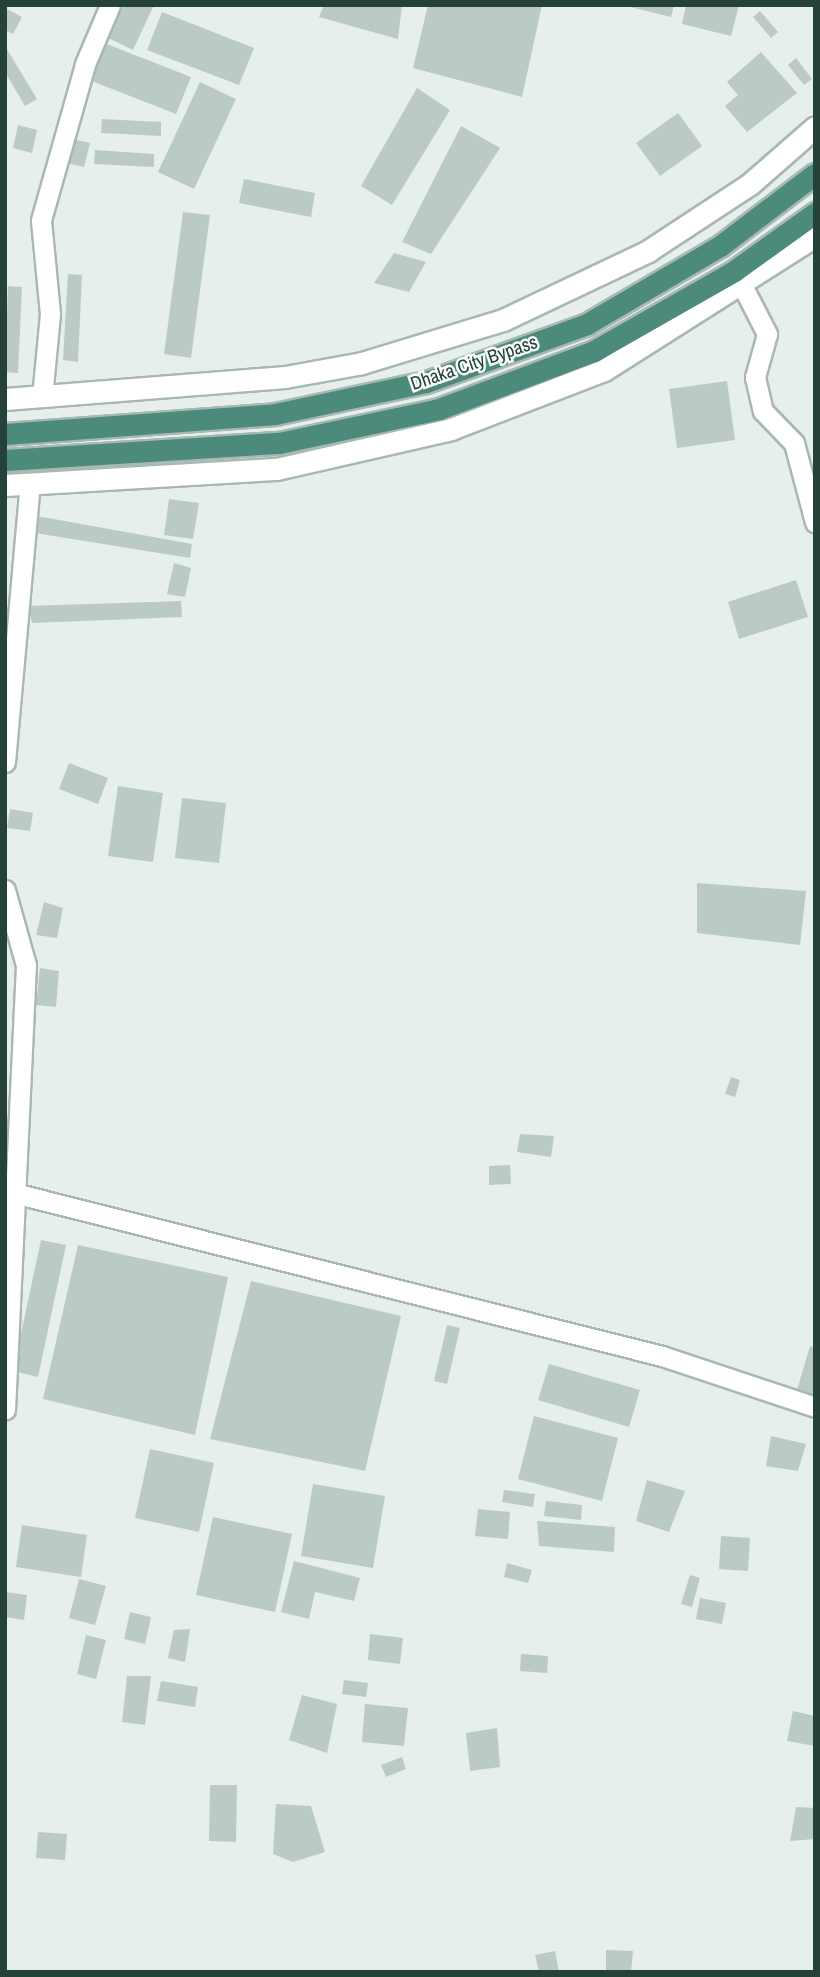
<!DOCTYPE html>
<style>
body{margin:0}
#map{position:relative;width:820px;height:1977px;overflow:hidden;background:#e6efeb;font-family:"Archivo Narrow",sans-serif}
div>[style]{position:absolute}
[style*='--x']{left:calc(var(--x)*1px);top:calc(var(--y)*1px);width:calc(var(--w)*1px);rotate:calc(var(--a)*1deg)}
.building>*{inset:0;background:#bbcac4}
.roads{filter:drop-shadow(2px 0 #a8b8b2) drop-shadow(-2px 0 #a8b8b2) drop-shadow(0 2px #a8b8b2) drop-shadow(0 -2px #a8b8b2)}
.minor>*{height:19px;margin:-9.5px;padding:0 9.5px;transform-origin:9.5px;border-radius:9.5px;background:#fff}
.secondary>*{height:21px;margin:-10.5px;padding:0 10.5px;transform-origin:10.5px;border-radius:10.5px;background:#fff}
.trunk>*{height:21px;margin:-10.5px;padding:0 10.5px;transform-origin:10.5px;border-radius:10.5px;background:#4c8a7c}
span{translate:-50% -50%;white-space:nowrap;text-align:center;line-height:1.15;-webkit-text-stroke:5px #f7fbf9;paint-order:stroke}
.street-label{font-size:19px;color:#24423a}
.frame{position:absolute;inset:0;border:7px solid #24423a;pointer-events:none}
</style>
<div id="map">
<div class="building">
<div style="clip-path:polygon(124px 5px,154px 5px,133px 50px,108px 38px)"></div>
<div style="clip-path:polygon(324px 5px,402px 5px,398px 39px,319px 17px)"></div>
<div style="clip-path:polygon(428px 5px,542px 5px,522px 97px,413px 68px)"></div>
<div style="clip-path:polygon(622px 5px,674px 5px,671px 17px)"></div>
<div style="clip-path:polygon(686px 5px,739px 5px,731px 36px,682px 24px)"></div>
<div style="clip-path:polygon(5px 8px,22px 17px,13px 34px,5px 30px)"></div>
<div style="clip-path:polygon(760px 11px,778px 32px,771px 38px,753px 17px)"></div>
<div style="clip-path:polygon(162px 12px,254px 48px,239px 85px,147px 50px)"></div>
<div style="clip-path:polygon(99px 41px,191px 77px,176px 114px,84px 78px)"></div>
<div style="clip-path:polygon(5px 46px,37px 99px,25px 106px,5px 72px)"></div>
<div style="clip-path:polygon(761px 52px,797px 93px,747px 132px,725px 106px,738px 95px,727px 82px)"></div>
<div style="clip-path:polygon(796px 58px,812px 79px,804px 85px,788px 65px)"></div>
<div style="clip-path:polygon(200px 82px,236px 99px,194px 189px,158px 172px)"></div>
<div style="clip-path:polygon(417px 88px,450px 110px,392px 205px,361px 186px)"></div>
<div style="clip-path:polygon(678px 113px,702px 146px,660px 176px,636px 143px)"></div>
<div style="clip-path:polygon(102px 119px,161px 122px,161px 136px,101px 133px)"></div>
<div style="clip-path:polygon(18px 125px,37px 130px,32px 153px,13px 148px)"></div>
<div style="clip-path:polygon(461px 126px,500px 148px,431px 254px,402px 242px)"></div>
<div style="clip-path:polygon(68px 138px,90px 143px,84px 167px,62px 162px)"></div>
<div style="clip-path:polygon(95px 150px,154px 154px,154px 167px,94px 164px)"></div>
<div style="clip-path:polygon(244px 179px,315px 193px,311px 217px,239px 203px)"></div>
<div style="clip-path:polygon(183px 212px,210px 215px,191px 358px,164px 354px)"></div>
<div style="clip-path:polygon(394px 253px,426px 262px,409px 292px,374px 283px)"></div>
<div style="clip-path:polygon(68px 274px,82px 275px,78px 362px,63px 360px)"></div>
<div style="clip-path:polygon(8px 286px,22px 287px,18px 373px,5px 372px)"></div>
<div style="clip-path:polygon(727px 381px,735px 440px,677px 448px,669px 389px)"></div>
<div style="clip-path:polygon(169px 499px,199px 503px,193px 539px,164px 535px)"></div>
<div style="clip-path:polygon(37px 516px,192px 544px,190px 558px,35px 533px)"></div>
<div style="clip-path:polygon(174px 563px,191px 568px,185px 597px,167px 594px)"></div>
<div style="clip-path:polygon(796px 580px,808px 617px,739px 639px,728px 602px)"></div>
<div style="clip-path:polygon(181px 601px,182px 617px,32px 623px,28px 606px)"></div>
<div style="clip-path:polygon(69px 763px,108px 778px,98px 804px,59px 789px)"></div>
<div style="clip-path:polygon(118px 786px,163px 793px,153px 862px,108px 856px)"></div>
<div style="clip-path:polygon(182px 798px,226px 803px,219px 863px,175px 858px)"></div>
<div style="clip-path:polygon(10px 809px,33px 813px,30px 831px,7px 828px)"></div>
<div style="clip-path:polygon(697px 883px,806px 891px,800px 945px,697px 933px)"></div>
<div style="clip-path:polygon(44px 902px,63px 908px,57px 938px,36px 935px)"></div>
<div style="clip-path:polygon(40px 968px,59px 971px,56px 1007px,36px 1005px)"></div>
<div style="clip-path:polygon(731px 1077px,740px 1080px,735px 1097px,725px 1094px)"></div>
<div style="clip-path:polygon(520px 1134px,554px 1136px,551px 1157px,517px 1152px)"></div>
<div style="clip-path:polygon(510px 1165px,511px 1184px,489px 1185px,489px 1166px)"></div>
<div style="clip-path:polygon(41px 1240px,66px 1245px,38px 1377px,13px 1371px)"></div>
<div style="clip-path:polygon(78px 1245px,228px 1277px,195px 1435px,43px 1399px)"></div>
<div style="clip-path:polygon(251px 1281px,401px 1316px,365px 1471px,210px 1439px)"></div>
<div style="clip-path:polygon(447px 1325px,460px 1328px,447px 1384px,434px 1381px)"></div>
<div style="clip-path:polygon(810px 1346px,815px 1348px,815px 1403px,795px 1397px)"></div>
<div style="clip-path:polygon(549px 1364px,640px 1390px,629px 1427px,538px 1400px)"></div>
<div style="clip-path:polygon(534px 1416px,618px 1438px,602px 1501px,518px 1479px)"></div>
<div style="clip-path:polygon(771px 1436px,806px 1444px,798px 1471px,766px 1466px)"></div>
<div style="clip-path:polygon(150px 1449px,214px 1463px,199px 1532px,135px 1518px)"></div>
<div style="clip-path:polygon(647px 1480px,685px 1491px,669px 1532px,636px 1521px)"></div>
<div style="clip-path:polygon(313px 1484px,385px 1496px,373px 1568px,301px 1556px)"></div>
<div style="clip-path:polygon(504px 1490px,535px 1494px,533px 1507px,502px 1502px)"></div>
<div style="clip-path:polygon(546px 1501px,582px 1505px,581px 1520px,544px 1516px)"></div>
<div style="clip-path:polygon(478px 1509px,510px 1512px,508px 1539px,475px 1536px)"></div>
<div style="clip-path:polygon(213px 1517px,292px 1534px,275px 1612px,196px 1595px)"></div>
<div style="clip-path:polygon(537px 1521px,615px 1527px,614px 1552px,539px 1546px)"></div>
<div style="clip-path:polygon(22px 1525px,87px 1535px,81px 1577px,16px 1567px)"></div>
<div style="clip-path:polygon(721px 1536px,750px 1538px,748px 1571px,719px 1569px)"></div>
<div style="clip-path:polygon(294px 1561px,360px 1578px,354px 1601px,315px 1592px,309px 1619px,281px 1612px)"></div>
<div style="clip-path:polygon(507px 1563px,532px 1570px,528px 1583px,504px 1577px)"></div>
<div style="clip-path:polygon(690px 1575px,700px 1578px,692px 1607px,681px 1604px)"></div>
<div style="clip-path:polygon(79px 1579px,106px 1586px,95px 1625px,69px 1618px)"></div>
<div style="clip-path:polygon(5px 1592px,27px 1595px,24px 1620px,5px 1617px)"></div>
<div style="clip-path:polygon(700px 1598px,726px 1603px,722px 1624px,696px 1619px)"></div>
<div style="clip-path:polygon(130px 1612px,151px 1617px,145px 1644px,124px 1639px)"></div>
<div style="clip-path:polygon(190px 1629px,185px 1662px,168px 1658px,174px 1630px)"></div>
<div style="clip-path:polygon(370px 1634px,403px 1638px,400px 1664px,368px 1660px)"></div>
<div style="clip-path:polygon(86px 1635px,106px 1640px,96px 1679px,77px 1674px)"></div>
<div style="clip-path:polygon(521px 1654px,548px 1656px,547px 1673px,520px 1671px)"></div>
<div style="clip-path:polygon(127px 1676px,151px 1676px,145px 1725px,122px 1722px)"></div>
<div style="clip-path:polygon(344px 1680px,368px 1683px,366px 1697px,342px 1694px)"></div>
<div style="clip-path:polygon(161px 1681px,198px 1687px,195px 1707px,157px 1701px)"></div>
<div style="clip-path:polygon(302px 1695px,337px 1704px,327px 1753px,289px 1740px)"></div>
<div style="clip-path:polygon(365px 1704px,408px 1708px,404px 1746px,362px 1742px)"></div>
<div style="clip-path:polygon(793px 1711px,815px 1716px,815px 1746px,787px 1741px)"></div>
<div style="clip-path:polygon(497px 1728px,500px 1767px,470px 1771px,466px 1733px)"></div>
<div style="clip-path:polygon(402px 1757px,406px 1769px,386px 1777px,381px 1765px)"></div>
<div style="clip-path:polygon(210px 1785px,237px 1785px,236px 1842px,209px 1841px)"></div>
<div style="clip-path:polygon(276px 1804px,311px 1806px,325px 1852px,293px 1862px,273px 1854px)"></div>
<div style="clip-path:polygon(796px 1807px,815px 1808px,815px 1839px,790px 1841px)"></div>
<div style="clip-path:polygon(38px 1832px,67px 1834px,65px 1860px,36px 1858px)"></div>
<div style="clip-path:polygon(606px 1950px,633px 1951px,631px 1972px,606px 1972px)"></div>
<div style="clip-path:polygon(555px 1951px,559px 1972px,539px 1972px,535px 1955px)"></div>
</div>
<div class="roads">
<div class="minor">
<div style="--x:743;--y:287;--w:53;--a:62.9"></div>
<div style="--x:767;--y:334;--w:45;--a:105.6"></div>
<div style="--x:755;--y:377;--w:35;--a:77"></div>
<div style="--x:763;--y:411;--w:45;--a:45.9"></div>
<div style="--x:794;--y:443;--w:82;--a:75.1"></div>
<div style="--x:42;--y:397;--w:83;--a:-84.5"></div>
<div style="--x:50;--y:314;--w:94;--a:-95.5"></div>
<div style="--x:41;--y:220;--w:162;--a:-74.2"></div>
<div style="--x:85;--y:64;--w:64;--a:-67"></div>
<div style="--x:5;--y:762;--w:279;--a:-84.9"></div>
<div style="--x:5;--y:890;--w:78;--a:74.4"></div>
<div style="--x:26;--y:965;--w:445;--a:92.7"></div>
<div style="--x:18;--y:1194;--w:664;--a:14.12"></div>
<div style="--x:662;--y:1356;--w:161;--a:18.4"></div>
</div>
<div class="secondary">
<div style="--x:5;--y:399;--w:281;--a:-4.5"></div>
<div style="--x:285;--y:377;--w:78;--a:-10.3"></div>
<div style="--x:362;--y:363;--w:147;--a:-17"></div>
<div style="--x:503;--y:320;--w:161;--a:-25.4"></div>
<div style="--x:648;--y:251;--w:122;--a:-33.3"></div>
<div style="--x:750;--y:184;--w:86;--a:-41.2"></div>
<div style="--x:5;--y:485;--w:272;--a:-3.4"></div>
<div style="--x:277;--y:469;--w:179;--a:-12.9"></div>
<div style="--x:451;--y:429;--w:164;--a:-21.1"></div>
<div style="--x:604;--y:370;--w:250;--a:-32.4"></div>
</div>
<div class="trunk">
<div style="--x:5;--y:434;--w:271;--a:-4.2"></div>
<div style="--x:275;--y:414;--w:154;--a:-12"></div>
<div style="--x:426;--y:382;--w:171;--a:-19.8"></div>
<div style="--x:587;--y:324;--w:154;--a:-30.4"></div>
<div style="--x:720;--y:246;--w:119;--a:-37.2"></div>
<div style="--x:5;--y:460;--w:275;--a:-3.6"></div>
<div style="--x:279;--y:443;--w:164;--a:-12"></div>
<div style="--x:439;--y:409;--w:165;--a:-20.5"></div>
<div style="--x:594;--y:351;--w:161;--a:-29.7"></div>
<div style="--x:734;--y:271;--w:100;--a:-35.6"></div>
</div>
</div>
<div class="street-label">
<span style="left:474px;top:363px;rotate:-19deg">Dhaka City Bypass</span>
</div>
<div class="frame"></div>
</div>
